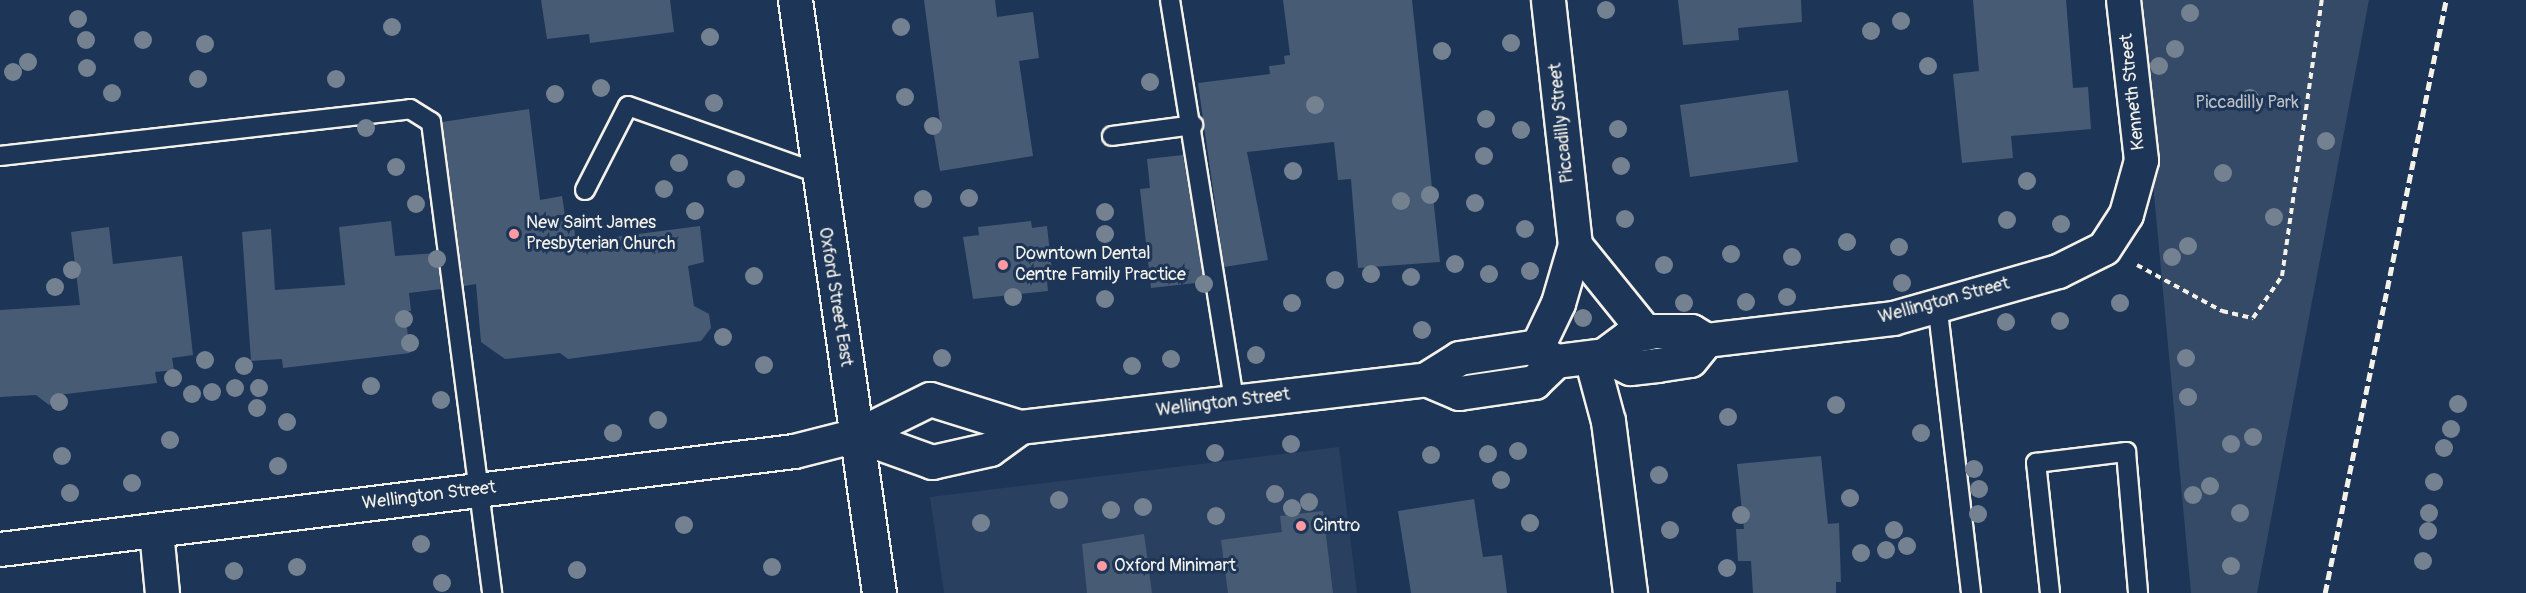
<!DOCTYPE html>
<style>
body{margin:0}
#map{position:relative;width:2526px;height:593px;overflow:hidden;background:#1d3557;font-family:Pangolin,sans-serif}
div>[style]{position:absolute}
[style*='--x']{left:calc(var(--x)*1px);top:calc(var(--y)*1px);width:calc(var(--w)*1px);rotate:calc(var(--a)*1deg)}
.built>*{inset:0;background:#2a4060}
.green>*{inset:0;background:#354a67}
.building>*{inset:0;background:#485b74}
.path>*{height:4px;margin-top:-2px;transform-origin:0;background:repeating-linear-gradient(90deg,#f4f1e8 0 6px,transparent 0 10.5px)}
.roads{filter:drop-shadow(2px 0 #f4f1e8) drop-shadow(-2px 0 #f4f1e8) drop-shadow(0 2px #f4f1e8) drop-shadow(0 -2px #f4f1e8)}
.lane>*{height:18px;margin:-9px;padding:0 9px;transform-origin:9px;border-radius:9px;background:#1d3557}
.street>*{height:33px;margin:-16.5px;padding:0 16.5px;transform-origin:16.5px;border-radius:16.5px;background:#1d3557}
.secondary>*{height:33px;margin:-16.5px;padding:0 16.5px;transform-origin:16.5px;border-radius:16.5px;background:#1d3557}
.rail>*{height:4.5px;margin-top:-2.25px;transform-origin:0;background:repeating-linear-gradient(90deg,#f4f1e8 0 9px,transparent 0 13.5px)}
.trees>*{width:18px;height:18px;margin:-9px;border-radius:50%;background:#748191}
.dots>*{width:16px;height:16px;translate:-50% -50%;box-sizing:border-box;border:3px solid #1d3557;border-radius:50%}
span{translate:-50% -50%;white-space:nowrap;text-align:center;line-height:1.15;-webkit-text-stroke:6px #1d3557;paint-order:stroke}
.street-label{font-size:18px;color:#f4f1e8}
.park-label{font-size:18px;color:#bbbfc1}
.poi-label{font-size:18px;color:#f4f1e8}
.left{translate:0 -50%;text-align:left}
</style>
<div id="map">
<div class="built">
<div style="clip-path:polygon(1339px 447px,1357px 593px,944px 593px,930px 497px)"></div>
</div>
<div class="green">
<div style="clip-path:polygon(2136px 0,2369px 0,2257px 593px,2191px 593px)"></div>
</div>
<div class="building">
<div style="clip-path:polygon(541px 0,670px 0,674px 32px,590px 43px,589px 34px,547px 39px)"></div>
<div style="clip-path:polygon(924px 0,995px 0,997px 17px,1033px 12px,1039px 58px,1019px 61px,1033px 156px,940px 171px,932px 123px,940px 122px)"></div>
<div style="clip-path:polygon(1283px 0,1412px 0,1440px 262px,1358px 268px,1351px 179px,1338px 180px,1334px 142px,1247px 152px,1268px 260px,1224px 267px,1198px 83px,1270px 74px,1269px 66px,1285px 64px,1284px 56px,1290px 55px)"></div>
<div style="clip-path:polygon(1678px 0,1801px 0,1802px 22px,1738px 28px,1739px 40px,1683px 45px)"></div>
<div style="clip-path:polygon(1973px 0,2066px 0,2073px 88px,2088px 87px,2091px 129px,2011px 136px,2013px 158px,1962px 163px,1953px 74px,1979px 71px)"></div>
<div style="clip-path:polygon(1788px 90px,1798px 162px,1690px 177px,1680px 105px)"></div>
<div style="clip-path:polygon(529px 109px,540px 200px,562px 196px,567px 228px,574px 227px,576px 242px,700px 226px,704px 262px,688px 266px,694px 306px,709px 314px,711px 328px,701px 341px,568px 359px,560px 353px,505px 359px,481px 342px,476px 284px,464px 286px,442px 122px)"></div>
<div style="clip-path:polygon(1183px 155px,1204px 282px,1151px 288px,1140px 189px,1150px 188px,1147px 159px)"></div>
<div style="clip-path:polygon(391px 221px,395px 256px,437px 253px,441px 289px,409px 293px,411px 311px,405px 311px,410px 353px,283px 368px,282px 359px,251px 361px,242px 232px,271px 229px,275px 290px,345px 285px,339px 227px)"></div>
<div style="clip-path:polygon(1031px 221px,1032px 228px,1047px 226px,1052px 271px,1046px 272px,1048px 291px,973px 299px,963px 237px,979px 235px,978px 227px)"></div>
<div style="clip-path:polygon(109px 227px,113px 264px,182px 256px,193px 355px,172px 358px,174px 370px,155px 372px,157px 383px,58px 395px,49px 405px,36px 395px,0 397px,0 310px,80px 305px,71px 232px)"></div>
<div style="clip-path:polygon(1821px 456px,1828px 524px,1839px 523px,1841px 582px,1836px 582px,1836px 593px,1753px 593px,1751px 561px,1738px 561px,1736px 529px,1744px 529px,1737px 464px)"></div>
<div style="clip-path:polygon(1474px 499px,1483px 557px,1502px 555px,1507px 593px,1411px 593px,1398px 511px)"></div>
<div style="clip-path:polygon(1323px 511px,1333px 593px,1228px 593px,1221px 540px,1282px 532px,1280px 516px)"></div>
<div style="clip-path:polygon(1144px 534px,1152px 593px,1087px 593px,1082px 544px)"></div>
</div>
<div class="path">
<div style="--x:2137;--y:265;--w:97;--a:28.4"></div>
<div style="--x:2222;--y:311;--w:32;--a:13"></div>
<div style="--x:2253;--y:318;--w:51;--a:-55.4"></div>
<div style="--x:2282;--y:276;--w:279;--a:-81.8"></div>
</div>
<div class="roads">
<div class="lane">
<div style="--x:1170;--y:0;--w:406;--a:80.9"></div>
<div style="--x:1112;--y:136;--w:82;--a:-7.7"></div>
<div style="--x:0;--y:156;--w:413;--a:-6.5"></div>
<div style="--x:410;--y:109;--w:25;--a:32"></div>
<div style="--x:431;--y:122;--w:475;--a:82.6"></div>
<div style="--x:585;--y:190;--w:94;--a:-62.9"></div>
<div style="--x:628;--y:106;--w:201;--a:19.5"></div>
<div style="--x:1937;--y:303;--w:292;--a:83.3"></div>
<div style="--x:2050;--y:593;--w:131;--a:-96.1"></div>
<div style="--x:2036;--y:463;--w:91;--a:-7"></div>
<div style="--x:2126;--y:452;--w:142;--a:85.1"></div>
</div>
<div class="street">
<div style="--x:1575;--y:245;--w:113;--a:51.1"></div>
<div style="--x:1537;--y:347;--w:49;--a:-64.5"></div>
<div style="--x:1558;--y:303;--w:60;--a:-73.7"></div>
<div style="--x:1575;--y:245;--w:246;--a:-96.3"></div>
<div style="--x:1604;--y:355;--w:29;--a:27"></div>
<div style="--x:1630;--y:368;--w:27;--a:-6"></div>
<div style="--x:1657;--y:365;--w:33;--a:-9"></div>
<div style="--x:1690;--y:360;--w:26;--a:-51"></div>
<div style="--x:1591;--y:358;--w:65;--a:74.9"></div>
<div style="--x:1608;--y:421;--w:173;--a:82.7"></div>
<div style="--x:1426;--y:379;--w:36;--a:23"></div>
<div style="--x:1459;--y:393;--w:76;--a:-8.3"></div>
<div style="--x:1534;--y:382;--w:30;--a:-44"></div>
<div style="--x:1556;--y:361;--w:48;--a:-7.1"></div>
<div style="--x:1604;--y:355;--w:31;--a:-37"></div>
<div style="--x:1629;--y:336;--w:25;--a:-11"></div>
<div style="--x:1654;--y:331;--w:37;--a:0"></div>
<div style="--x:1691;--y:331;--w:17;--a:31"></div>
<div style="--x:1706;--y:340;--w:188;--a:-6.7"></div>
<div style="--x:1893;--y:318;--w:172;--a:-15.9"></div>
<div style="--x:2058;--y:271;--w:51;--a:-26.6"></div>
<div style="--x:2104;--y:248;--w:40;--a:-57.1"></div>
<div style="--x:2126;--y:214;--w:56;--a:-74.5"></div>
<div style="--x:2141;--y:160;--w:161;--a:-96.4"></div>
<div style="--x:857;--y:435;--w:80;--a:19.8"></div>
<div style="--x:932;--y:462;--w:59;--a:-12.6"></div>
<div style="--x:990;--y:449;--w:37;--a:-36"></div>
<div style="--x:1020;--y:427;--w:409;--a:-6.7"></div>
<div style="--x:1426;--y:379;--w:39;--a:-32"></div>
<div style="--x:1459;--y:358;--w:73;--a:-8.7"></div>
<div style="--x:1531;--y:347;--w:29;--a:29"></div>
<div style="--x:156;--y:531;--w:62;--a:84.5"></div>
<div style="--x:0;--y:549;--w:800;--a:-7.04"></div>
<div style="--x:794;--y:451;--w:65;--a:-14.3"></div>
<div style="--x:857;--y:435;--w:81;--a:-26.3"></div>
<div style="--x:930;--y:399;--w:94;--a:17.3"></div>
</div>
<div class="secondary">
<div style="--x:795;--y:0;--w:599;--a:81.94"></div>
</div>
</div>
<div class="rail">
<div style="--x:2325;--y:593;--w:605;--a:-78.47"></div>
</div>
<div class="trees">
<div style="left:1606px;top:10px"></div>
<div style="left:2190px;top:13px"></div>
<div style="left:78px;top:19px"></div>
<div style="left:1901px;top:21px"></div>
<div style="left:392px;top:27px"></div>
<div style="left:901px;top:27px"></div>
<div style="left:1871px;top:31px"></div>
<div style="left:710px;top:37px"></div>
<div style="left:86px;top:40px"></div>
<div style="left:143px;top:40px"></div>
<div style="left:1511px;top:43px"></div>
<div style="left:205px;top:44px"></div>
<div style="left:2175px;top:49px"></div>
<div style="left:1442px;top:51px"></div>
<div style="left:28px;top:62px"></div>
<div style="left:1928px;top:66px"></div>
<div style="left:2159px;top:66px"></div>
<div style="left:87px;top:68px"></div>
<div style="left:13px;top:72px"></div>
<div style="left:198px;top:79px"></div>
<div style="left:336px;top:79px"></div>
<div style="left:1150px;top:82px"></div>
<div style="left:601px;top:88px"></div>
<div style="left:112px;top:93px"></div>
<div style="left:555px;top:94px"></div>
<div style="left:905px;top:97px"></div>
<div style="left:2250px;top:98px"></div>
<div style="left:714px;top:103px"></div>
<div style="left:1315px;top:105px"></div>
<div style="left:1486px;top:119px"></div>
<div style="left:933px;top:126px"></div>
<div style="left:366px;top:128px"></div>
<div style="left:1618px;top:129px"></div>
<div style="left:1521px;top:130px"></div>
<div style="left:2326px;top:141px"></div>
<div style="left:1484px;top:156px"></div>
<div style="left:679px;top:163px"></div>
<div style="left:1621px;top:166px"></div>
<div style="left:396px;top:167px"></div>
<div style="left:1293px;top:171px"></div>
<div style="left:2223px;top:173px"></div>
<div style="left:736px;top:179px"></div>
<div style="left:2027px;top:181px"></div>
<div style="left:664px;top:189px"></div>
<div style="left:1430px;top:195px"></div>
<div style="left:969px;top:198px"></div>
<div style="left:923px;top:199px"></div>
<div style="left:1401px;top:201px"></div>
<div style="left:1475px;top:203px"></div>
<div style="left:416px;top:204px"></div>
<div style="left:695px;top:211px"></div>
<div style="left:1105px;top:212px"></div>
<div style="left:2274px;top:217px"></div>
<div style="left:1625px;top:219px"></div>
<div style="left:2007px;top:220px"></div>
<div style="left:2061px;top:224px"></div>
<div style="left:1525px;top:229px"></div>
<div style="left:1105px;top:234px"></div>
<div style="left:1847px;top:242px"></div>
<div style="left:2188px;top:246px"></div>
<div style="left:1899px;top:247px"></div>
<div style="left:1731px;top:254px"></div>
<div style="left:1792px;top:257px"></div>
<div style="left:2172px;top:257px"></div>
<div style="left:437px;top:259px"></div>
<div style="left:1455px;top:264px"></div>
<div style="left:1664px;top:265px"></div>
<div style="left:72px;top:270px"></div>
<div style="left:1530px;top:271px"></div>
<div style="left:1371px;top:274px"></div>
<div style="left:1489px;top:274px"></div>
<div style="left:754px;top:276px"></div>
<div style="left:1411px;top:277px"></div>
<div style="left:1335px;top:280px"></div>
<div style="left:1902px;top:283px"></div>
<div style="left:1204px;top:284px"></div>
<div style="left:55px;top:287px"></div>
<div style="left:1013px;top:297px"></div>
<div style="left:1787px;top:297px"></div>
<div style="left:1105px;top:299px"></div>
<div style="left:1746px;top:302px"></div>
<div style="left:1292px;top:303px"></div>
<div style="left:1684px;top:303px"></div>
<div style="left:2120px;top:303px"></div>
<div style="left:1583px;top:318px"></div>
<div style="left:404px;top:319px"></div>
<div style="left:2060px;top:321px"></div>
<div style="left:2006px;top:322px"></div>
<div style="left:1422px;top:330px"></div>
<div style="left:723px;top:337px"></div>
<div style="left:410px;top:343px"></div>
<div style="left:1256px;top:355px"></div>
<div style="left:942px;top:358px"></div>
<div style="left:2186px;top:358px"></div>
<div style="left:1171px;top:359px"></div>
<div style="left:205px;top:360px"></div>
<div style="left:764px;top:365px"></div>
<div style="left:244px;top:366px"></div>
<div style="left:1132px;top:366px"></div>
<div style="left:173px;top:378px"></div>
<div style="left:371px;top:386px"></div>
<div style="left:235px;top:388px"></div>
<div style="left:259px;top:388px"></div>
<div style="left:212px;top:392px"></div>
<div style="left:192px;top:394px"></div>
<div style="left:2188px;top:397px"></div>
<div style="left:441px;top:400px"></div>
<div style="left:59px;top:402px"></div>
<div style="left:2458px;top:404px"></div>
<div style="left:1836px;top:405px"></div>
<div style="left:257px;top:408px"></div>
<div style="left:1728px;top:417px"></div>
<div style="left:658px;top:420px"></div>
<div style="left:287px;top:422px"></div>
<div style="left:2451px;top:429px"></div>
<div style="left:613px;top:433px"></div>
<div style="left:1921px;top:433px"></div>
<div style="left:2253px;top:437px"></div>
<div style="left:170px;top:440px"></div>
<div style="left:1291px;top:444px"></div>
<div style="left:2231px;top:444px"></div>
<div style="left:2444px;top:448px"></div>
<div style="left:1518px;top:451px"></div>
<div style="left:1215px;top:453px"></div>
<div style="left:1488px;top:454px"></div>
<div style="left:1431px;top:455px"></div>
<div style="left:62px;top:456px"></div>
<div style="left:278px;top:466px"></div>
<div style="left:1974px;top:469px"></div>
<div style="left:1659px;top:475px"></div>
<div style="left:1501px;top:480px"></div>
<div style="left:2434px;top:482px"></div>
<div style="left:132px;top:483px"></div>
<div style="left:2210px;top:486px"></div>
<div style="left:1979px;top:489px"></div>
<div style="left:70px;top:493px"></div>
<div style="left:1275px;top:494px"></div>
<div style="left:2193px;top:495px"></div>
<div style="left:1850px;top:498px"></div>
<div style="left:1059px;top:500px"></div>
<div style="left:1309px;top:502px"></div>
<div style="left:1143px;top:507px"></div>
<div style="left:1292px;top:508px"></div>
<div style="left:1111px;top:510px"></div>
<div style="left:2240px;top:513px"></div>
<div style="left:2429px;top:513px"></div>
<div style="left:1978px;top:514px"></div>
<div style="left:1741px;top:515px"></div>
<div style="left:1216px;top:516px"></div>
<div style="left:981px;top:523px"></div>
<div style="left:1530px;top:523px"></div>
<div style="left:684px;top:525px"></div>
<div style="left:1670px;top:530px"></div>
<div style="left:1894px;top:530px"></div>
<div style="left:2428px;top:531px"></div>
<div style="left:421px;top:544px"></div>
<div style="left:1907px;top:546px"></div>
<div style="left:1886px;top:550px"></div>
<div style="left:1861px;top:553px"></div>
<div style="left:2423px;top:561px"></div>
<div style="left:2231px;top:566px"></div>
<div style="left:297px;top:567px"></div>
<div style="left:772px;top:567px"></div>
<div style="left:1727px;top:568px"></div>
<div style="left:577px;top:570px"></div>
<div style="left:234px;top:571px"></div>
<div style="left:442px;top:583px"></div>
</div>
<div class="dots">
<div style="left:514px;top:234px;background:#ff9aa2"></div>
<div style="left:1003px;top:265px;background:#ff9aa2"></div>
<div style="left:1301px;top:526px;background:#ff9aa2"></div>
<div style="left:1102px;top:566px;background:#ff9aa2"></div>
</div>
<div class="street-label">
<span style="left:2133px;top:92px;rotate:-96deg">Kenneth Street</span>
<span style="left:1562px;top:123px;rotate:-96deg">Piccadilly Street</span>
<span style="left:835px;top:297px;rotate:81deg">Oxford Street East</span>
<span style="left:1944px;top:301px;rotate:-15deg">Wellington Street</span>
<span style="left:1223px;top:403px;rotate:-7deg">Wellington Street</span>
<span style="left:429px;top:496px;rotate:-7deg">Wellington Street</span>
</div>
<div class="park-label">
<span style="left:2247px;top:103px">Piccadilly Park</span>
</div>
<div class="poi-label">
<span class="left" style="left:526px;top:234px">New Saint James<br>Presbyterian Church</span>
<span class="left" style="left:1015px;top:265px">Downtown Dental<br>Centre Family Practice</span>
<span class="left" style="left:1313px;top:526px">Cintro</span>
<span class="left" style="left:1114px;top:566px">Oxford Minimart</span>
</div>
</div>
